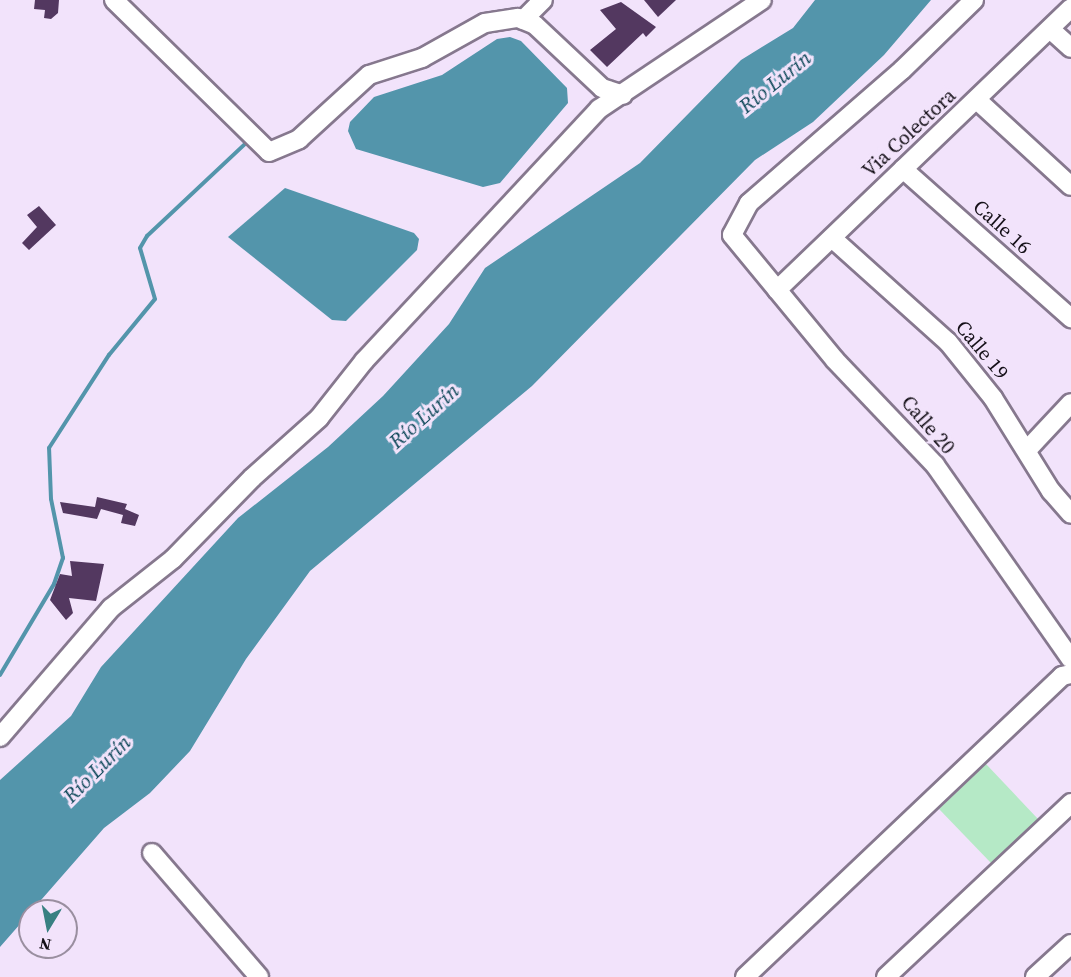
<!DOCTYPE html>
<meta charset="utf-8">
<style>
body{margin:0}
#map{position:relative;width:1071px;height:977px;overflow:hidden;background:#f2e3fb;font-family:"Source Serif 4",serif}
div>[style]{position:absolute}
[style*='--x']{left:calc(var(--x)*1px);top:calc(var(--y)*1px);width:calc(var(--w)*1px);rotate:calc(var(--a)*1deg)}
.green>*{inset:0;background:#b5e9c6}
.water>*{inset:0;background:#5395ab}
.stream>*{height:4px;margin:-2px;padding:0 2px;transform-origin:2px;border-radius:2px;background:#5395ab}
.building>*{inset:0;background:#533860}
.roads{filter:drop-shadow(2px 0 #86788e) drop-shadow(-2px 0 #86788e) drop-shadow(0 2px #86788e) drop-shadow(0 -2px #86788e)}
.minor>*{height:18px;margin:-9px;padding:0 9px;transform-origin:9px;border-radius:9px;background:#fff}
span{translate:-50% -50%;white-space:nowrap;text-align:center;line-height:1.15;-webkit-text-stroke:6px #f2e3fb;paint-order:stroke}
.street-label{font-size:20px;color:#151018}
.water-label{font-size:21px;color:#0e4859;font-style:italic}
.north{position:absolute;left:18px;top:899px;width:60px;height:60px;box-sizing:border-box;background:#f2e3fb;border:2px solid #9a8fa0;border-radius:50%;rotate:190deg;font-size:16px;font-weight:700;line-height:24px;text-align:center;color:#151018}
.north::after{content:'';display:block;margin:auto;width:21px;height:27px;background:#388082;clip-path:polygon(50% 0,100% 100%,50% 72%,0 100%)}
</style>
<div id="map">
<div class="green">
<div style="clip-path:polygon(986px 764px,1038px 819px,991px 863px,939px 809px)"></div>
</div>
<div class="water">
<div style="clip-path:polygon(815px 0,931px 0,884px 55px,813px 122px,755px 160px,532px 386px,310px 571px,246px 659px,190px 751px,150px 793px,104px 828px,0 947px,0 780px,71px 716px,101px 667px,238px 518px,328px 447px,383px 396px,449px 324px,485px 268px,640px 163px,741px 60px,793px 28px)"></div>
<div style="clip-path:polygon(510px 37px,521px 41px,567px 88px,568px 103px,500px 183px,483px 187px,356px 149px,348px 131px,350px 122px,374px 97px,442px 75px,497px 39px)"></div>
<div style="clip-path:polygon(285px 188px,414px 233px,419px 239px,417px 250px,346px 321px,332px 320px,228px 237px)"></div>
</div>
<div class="stream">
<div style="--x:0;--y:675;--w:106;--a:-59.3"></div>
<div style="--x:54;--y:584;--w:28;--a:-71"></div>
<div style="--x:63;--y:558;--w:60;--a:-101.5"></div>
<div style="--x:51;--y:499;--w:51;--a:-92.2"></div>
<div style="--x:49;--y:448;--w:111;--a:-57.2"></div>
<div style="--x:109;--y:355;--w:72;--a:-50.6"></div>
<div style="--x:155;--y:299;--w:53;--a:-106.4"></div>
<div style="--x:140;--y:248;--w:14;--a:-60"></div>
<div style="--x:147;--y:236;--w:136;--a:-43.2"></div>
<div style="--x:246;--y:143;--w:52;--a:-134.2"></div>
</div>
<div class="building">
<div style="clip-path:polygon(35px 0,59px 0,58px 13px,51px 19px,44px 18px,45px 10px,34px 9px)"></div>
<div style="clip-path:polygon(644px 0,676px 0,658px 17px)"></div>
<div style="clip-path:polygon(621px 2px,656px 27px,646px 37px,643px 33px,607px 67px,590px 50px,616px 29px,600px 10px)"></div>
<div style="clip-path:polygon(39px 206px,56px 225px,29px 250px,22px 243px,37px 227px,27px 215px)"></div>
<div style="clip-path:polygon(97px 497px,127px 504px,125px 509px,139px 515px,135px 526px,121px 523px,123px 515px,101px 509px,97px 519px,63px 513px,60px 502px,95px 507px)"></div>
<div style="clip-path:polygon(70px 561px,104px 564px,96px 601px,69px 598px,73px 613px,66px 620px,50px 600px,60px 574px,72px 576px)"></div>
</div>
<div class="roads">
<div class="minor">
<div style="--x:114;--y:0;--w:217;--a:44.4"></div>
<div style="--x:269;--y:152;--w:33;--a:-23"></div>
<div style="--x:299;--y:139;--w:95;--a:-42.4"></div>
<div style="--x:369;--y:75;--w:56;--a:-17.8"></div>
<div style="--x:422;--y:58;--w:72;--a:-29.1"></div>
<div style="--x:485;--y:23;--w:33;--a:-9"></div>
<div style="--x:518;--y:18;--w:18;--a:22"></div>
<div style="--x:535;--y:25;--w:92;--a:43.2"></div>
<div style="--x:602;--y:88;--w:22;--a:18"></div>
<div style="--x:974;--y:0;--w:100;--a:135.8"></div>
<div style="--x:902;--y:70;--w:203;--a:139"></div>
<div style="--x:749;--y:203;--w:36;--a:118"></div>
<div style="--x:732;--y:235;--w:162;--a:50.5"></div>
<div style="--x:835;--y:360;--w:145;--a:46.4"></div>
<div style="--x:935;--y:465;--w:237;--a:55"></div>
<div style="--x:523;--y:20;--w:28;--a:-45"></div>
<div style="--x:1050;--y:29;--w:28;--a:42"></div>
<div style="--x:977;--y:100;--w:127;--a:42.5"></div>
<div style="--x:903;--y:169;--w:225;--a:41.6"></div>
<div style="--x:832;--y:238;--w:156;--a:41.9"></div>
<div style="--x:948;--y:342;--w:72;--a:51.2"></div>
<div style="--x:993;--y:398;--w:110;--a:58.1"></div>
<div style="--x:1051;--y:491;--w:30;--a:49"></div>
<div style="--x:777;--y:290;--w:407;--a:-43.8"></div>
<div style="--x:1027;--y:450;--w:64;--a:-46.9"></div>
<div style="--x:0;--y:737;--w:170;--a:-49.3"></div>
<div style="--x:111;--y:608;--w:79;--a:-38.3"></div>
<div style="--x:173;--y:559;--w:113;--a:-45.7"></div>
<div style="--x:252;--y:478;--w:90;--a:-41.8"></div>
<div style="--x:319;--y:418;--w:73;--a:-51.7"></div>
<div style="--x:364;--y:361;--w:345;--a:-47"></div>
<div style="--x:599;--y:109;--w:196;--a:-33.8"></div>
<div style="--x:152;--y:853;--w:164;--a:49.2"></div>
<div style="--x:745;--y:977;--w:437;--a:-43.5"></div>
<div style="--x:1062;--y:676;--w:9;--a:-13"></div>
<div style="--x:886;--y:977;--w:254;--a:-43.2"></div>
<div style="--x:1035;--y:977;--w:49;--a:-42.5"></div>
</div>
</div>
<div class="street-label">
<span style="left:909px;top:133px;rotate:-43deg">Via Colectora</span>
<span style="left:1002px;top:227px;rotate:42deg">Calle 16</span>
<span style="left:982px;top:350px;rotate:50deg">Calle 19</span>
<span style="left:928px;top:425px;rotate:49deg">Calle 20</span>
</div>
<div class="water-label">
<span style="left:775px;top:82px;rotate:-39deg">Río Lurín</span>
<span style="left:424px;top:416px;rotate:-42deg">Río Lurín</span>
<span style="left:97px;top:769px;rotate:-45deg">Río Lurín</span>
</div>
<div class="north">N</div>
</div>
